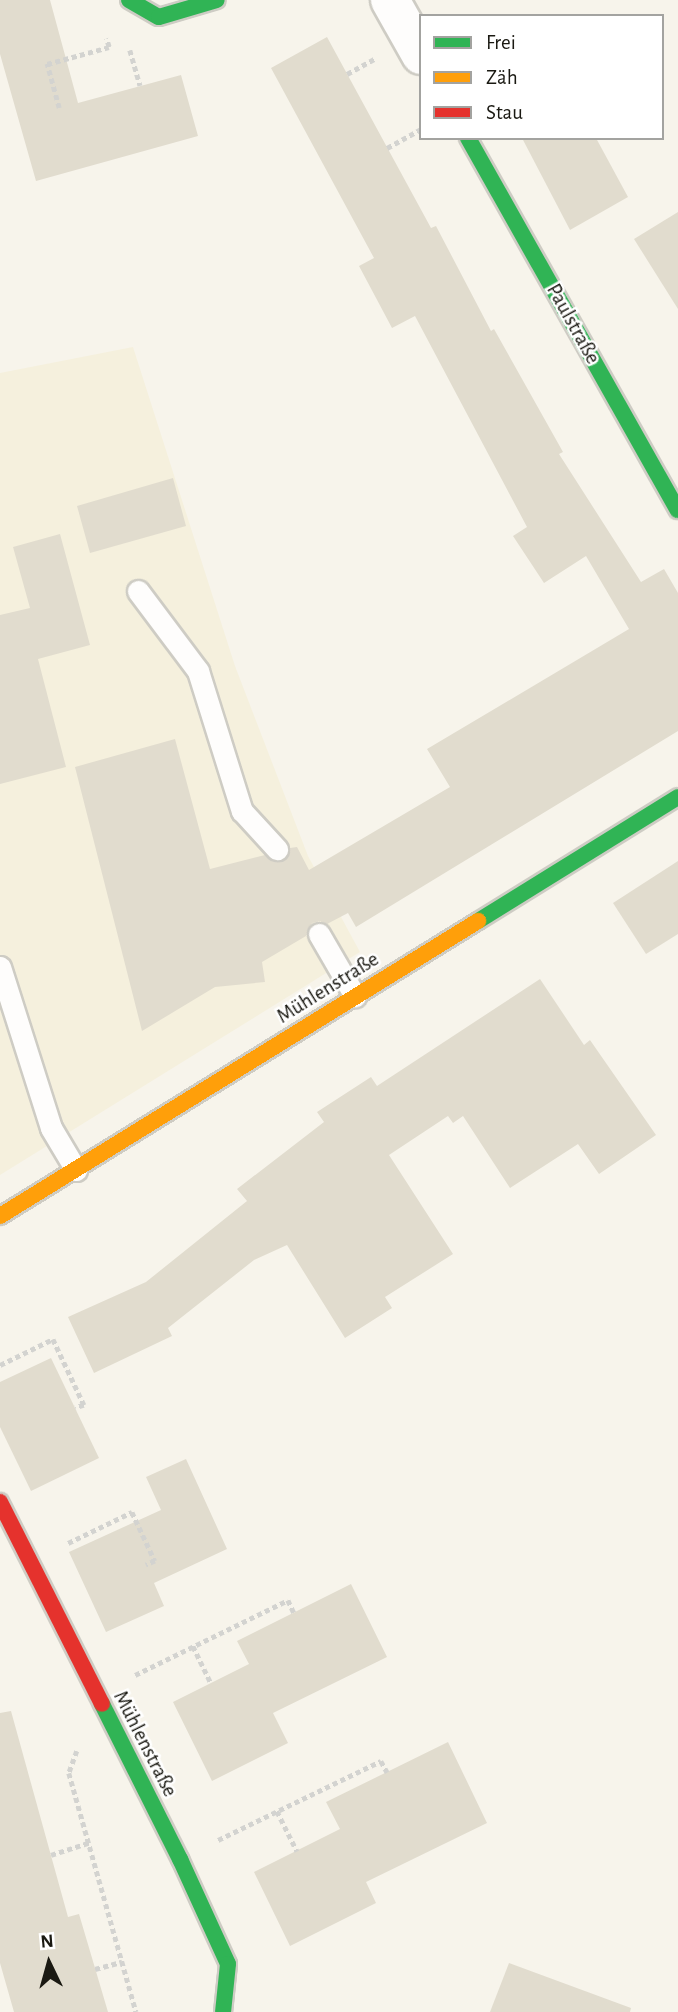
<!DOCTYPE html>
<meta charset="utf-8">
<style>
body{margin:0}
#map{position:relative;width:678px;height:2012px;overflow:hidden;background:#f7f4eb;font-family:"Alegreya Sans",sans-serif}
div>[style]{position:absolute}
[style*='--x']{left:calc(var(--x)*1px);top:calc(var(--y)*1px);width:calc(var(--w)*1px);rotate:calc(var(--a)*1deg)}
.built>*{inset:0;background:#f5f0dd}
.building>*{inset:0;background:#e1dcce}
.path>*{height:4.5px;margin-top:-2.25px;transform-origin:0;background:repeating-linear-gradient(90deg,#d3d3d0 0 5px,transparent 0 8.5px)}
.roads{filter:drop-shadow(2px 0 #ceccc4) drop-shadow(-2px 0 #ceccc4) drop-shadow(0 2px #ceccc4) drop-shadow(0 -2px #ceccc4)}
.lane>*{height:21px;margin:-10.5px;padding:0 10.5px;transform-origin:10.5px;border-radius:10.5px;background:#fefdfc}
.street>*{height:38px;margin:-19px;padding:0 19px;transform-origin:19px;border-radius:19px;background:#fefdfc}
.fast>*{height:16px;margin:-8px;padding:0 8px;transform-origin:8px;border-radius:8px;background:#30b455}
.slow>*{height:16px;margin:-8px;padding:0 8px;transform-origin:8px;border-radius:8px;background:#ff9f0a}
.jam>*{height:16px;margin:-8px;padding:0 8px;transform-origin:8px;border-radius:8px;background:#e5322d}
span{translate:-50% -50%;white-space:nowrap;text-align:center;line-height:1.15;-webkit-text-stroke:5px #fff;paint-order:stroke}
.street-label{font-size:21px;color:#1a1912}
.legend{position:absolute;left:419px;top:14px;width:245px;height:126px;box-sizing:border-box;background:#fff;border:2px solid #a3a3a0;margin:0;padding:9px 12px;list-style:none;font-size:21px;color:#1a1912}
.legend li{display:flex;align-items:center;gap:14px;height:35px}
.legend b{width:35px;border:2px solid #a3a3a0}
.north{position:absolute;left:14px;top:1928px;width:70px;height:70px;-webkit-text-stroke:5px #fff;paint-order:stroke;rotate:355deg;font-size:19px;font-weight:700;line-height:28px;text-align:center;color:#1a1912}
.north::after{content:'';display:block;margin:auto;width:24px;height:32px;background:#1a1912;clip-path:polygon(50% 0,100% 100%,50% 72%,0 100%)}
</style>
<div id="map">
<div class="built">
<div style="clip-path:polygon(133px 347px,235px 666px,308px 856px,360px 952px,0 1175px,0 373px)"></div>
</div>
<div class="building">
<div style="clip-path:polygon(0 0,50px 0,78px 103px,181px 75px,198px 136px,36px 181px,0 54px)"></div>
<div style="clip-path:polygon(327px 37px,431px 228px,436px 226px,491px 331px,494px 329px,563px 452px,559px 454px,641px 582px,664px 569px,678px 593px,678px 731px,356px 927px,348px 913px,327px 924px,320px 921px,312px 923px,306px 936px,262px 962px,265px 982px,215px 987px,142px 1031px,75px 767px,175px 739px,210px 869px,265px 855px,272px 861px,281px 862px,286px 858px,290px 848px,297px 847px,309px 870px,450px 787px,427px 749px,629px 629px,586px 556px,544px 583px,513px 536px,527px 527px,415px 316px,392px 328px,359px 266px,374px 258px,271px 68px)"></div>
<div style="clip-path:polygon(522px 138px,596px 138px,628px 197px,570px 230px)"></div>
<div style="clip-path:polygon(678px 212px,678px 309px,634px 239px)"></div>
<div style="clip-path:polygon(173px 478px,186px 526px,90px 553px,77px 506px)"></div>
<div style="clip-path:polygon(60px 534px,90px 645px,38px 659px,66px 767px,0 784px,0 615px,30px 608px,13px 547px)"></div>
<div style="clip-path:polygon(678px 861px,678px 934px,646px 954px,613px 903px)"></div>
<div style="clip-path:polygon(540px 979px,584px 1045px,590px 1040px,656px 1135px,599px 1174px,578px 1144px,510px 1188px,463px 1116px,453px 1123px,448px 1116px,389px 1155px,453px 1254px,385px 1297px,392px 1308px,345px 1338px,287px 1245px,254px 1260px,168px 1328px,172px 1336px,94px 1373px,68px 1317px,146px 1282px,247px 1201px,237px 1189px,324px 1122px,317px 1112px,371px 1077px,377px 1086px)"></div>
<div style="clip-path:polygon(51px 1358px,99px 1458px,31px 1491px,0 1427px,0 1382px)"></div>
<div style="clip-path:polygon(186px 1459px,227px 1549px,154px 1583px,164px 1606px,106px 1632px,69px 1552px,161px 1510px,146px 1477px)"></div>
<div style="clip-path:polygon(351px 1584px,387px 1657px,273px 1713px,288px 1743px,212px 1781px,173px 1702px,249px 1664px,237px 1641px)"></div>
<div style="clip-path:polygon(11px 1711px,68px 1917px,79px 1914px,108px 2012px,14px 2012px,0 1963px,0 1713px)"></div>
<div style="clip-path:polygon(448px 1742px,487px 1823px,366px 1882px,376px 1903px,290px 1946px,254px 1872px,340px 1829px,326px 1802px)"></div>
<div style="clip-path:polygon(509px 1963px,631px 2008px,630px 2012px,490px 2012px)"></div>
</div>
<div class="path">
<div style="--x:130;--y:50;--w:37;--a:74"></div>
<div style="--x:347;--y:74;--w:31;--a:-29"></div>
<div style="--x:59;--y:108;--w:46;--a:-105.3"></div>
<div style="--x:47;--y:64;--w:64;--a:-15.3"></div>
<div style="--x:109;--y:47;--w:9;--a:-108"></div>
<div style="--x:387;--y:148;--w:39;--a:-29"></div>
<div style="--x:0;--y:1365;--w:59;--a:-26.1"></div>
<div style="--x:53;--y:1339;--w:73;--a:64.8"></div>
<div style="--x:84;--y:1405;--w:9;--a:162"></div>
<div style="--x:68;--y:1543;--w:71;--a:-25.8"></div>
<div style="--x:132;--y:1512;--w:54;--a:64.9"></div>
<div style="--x:155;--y:1561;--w:10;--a:156"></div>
<div style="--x:193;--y:1646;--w:41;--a:64.1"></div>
<div style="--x:135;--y:1675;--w:170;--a:-26.1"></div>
<div style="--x:288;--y:1600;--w:14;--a:65"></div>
<div style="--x:77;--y:1751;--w:23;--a:110"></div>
<div style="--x:69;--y:1773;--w:248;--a:74.3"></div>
<div style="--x:277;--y:1811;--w:45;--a:63.4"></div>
<div style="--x:218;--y:1840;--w:181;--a:-25.9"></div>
<div style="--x:381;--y:1761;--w:13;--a:61"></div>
<div style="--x:51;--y:1855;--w:40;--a:-18"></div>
<div style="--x:95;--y:1969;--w:28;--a:-15"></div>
</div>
<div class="roads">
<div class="lane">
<div style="--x:138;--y:591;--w:100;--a:53.1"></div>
<div style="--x:198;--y:671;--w:147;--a:72.6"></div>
<div style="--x:242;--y:811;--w:52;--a:47.4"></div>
<div style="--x:319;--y:934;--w:72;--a:59.9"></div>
<div style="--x:0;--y:967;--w:169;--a:72.4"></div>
<div style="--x:51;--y:1128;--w:49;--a:59.2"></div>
</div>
<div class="street">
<div style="--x:390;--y:0;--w:63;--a:60.6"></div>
</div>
<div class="fast">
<div style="--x:129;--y:0;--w:34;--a:30"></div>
<div style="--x:159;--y:17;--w:60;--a:-16.3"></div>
<div style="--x:468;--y:138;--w:427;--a:60.6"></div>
<div style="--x:478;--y:921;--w:235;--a:-31.8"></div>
<div style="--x:102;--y:1704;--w:174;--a:63.3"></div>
<div style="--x:180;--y:1859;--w:115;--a:65.4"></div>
<div style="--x:228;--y:1964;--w:48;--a:95.9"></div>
</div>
<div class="slow">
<div style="--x:0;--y:1216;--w:562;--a:-31.68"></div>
</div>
<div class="jam">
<div style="--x:0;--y:1502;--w:226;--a:63.2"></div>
</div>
</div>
<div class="street-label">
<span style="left:573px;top:324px;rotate:61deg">Paulstraße</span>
<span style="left:328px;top:988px;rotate:-32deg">Mühlenstraße</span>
<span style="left:145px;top:1744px;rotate:63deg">Mühlenstraße</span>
</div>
<ul class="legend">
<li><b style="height:9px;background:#30b455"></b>Frei</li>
<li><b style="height:9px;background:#ff9f0a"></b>Zäh</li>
<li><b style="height:9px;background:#e5322d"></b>Stau</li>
</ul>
<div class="north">N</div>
</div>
